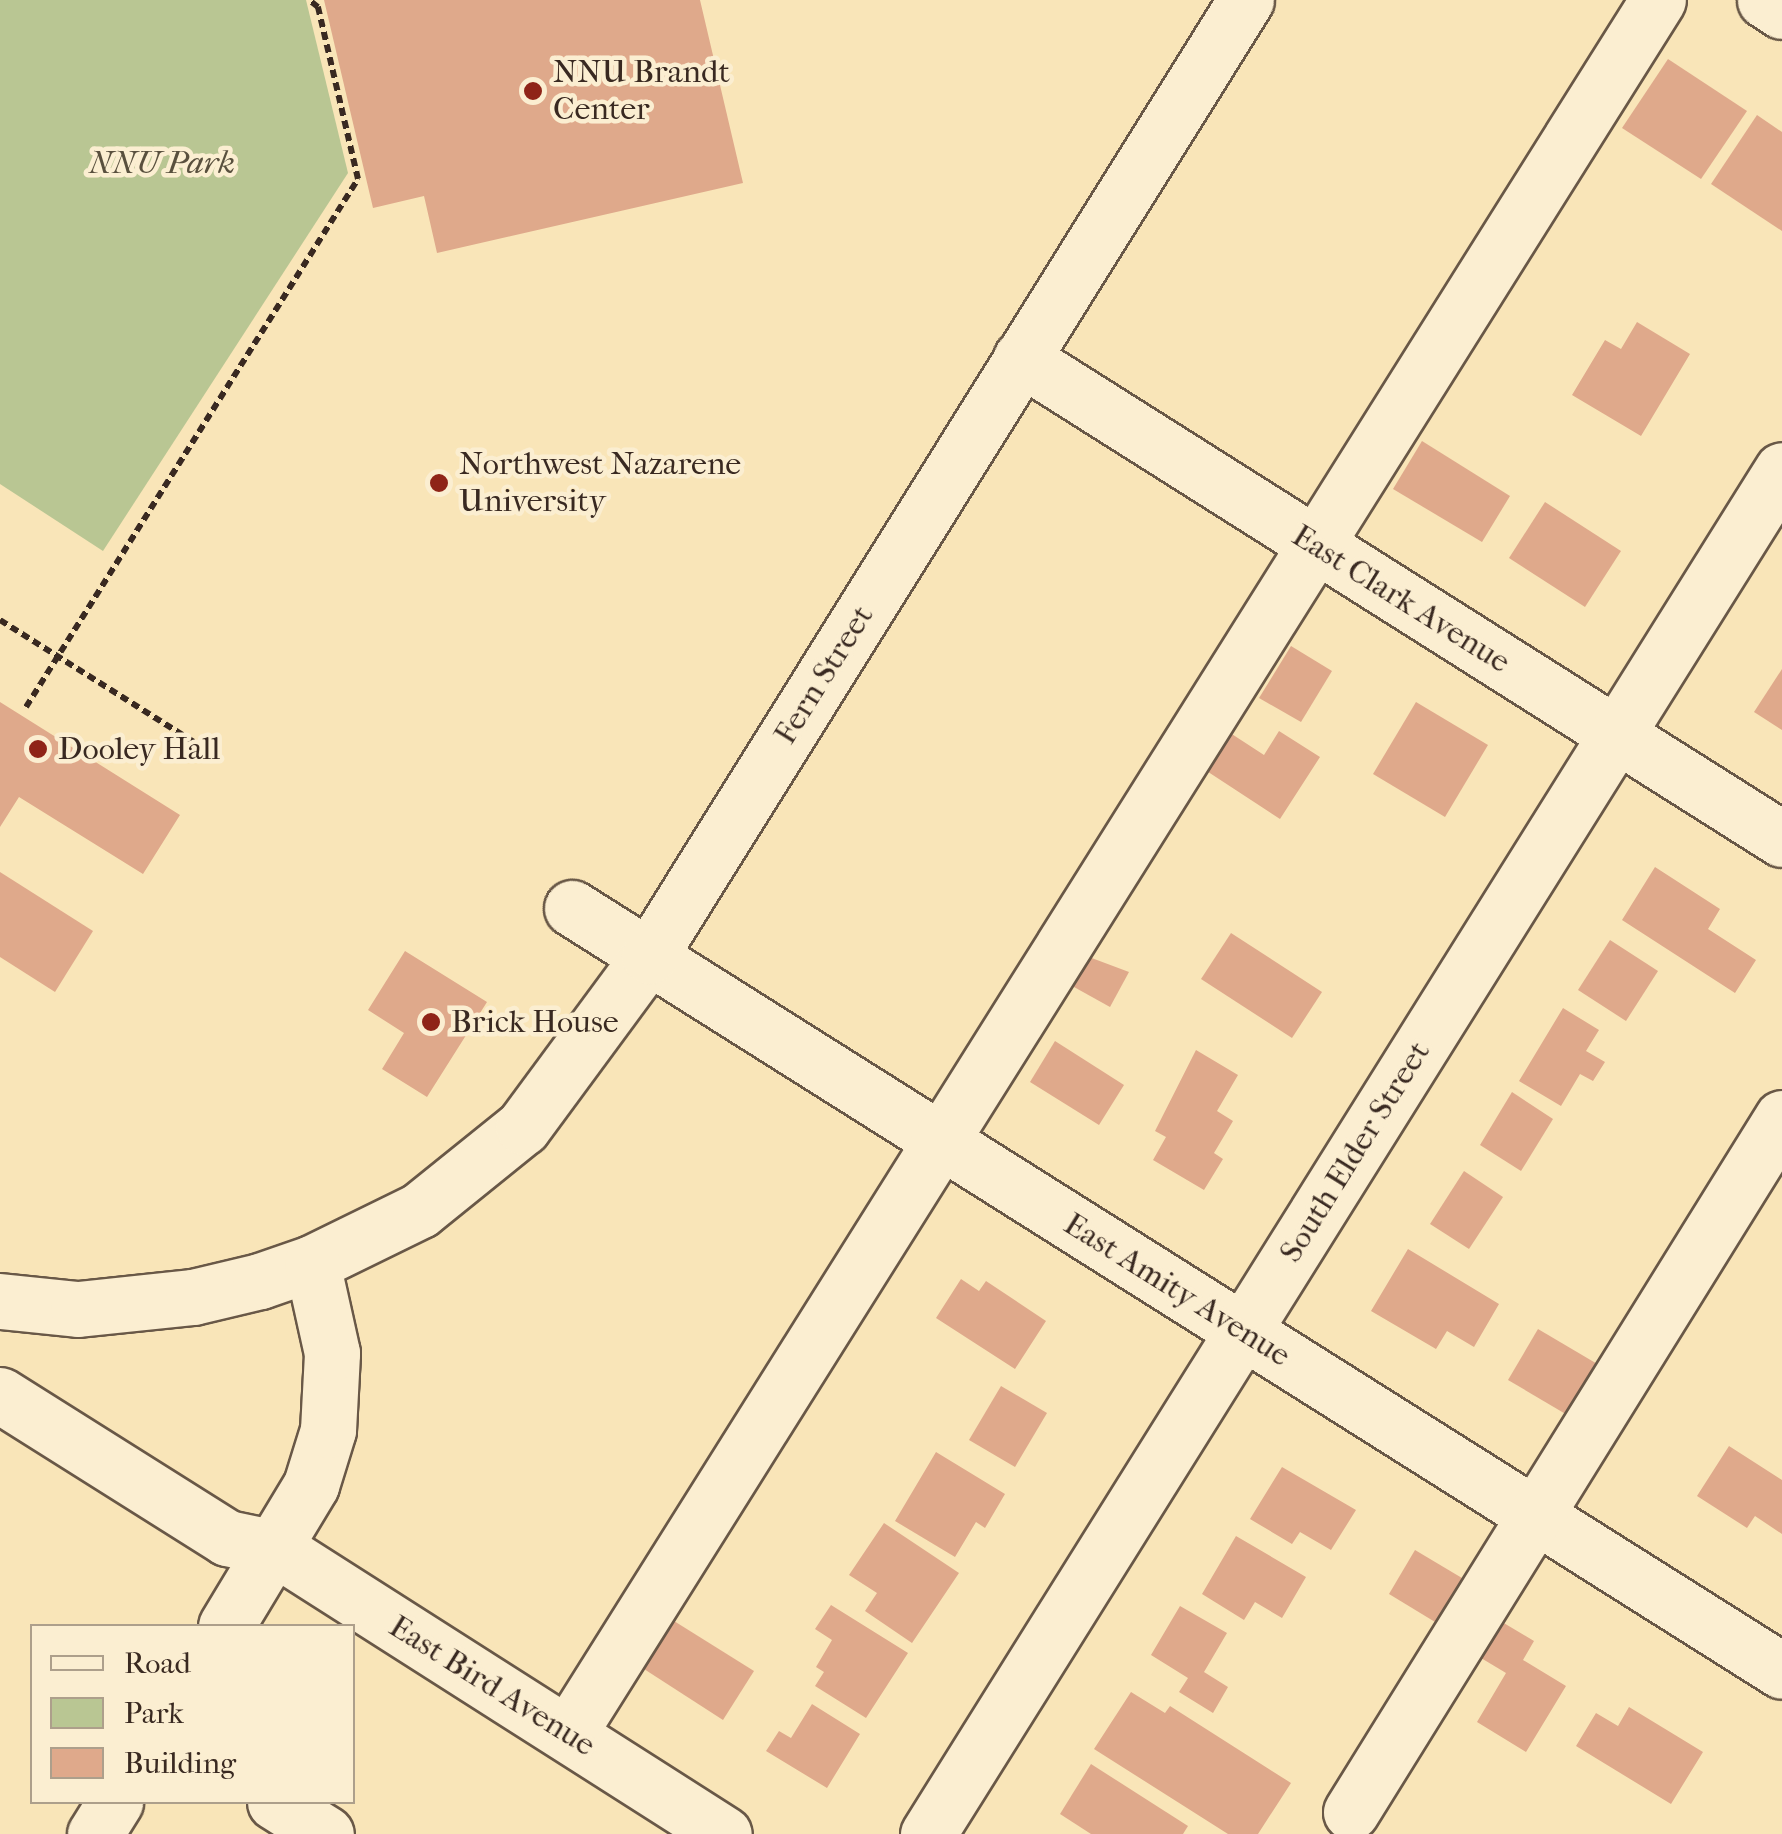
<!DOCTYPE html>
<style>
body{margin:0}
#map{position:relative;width:1782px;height:1834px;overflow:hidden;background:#f9e5b8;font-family:"IM FELL French Canon",serif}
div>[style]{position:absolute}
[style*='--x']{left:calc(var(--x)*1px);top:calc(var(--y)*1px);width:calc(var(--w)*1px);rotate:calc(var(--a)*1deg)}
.green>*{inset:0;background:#b9c693}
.building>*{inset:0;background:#dfa98b}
.path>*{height:6px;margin-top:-3px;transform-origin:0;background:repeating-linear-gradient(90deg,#392921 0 8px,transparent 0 13px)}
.roads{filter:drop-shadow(2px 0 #695847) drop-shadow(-2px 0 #695847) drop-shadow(0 2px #695847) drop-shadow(0 -2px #695847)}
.minor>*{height:55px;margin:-27.5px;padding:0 27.5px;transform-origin:27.5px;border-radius:27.5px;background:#fbeed1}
.dots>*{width:28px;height:28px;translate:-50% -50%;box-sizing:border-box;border:5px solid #fbeed1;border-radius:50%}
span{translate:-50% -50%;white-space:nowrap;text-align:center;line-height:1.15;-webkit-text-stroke:9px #fbeed1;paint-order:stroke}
.poi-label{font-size:32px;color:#392921}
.left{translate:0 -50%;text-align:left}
.park-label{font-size:32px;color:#59503e;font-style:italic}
.street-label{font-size:32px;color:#392921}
.legend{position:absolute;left:30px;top:1624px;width:325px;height:180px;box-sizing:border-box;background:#fbeed1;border:2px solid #ad9f8b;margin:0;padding:12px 18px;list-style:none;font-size:30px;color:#392921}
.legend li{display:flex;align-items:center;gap:20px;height:50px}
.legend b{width:50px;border:2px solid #ad9f8b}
</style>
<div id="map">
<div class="green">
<div style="clip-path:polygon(0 0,306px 0,348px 173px,103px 551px,0 484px)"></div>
</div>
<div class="building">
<div style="clip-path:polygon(324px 0,700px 0,743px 183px,437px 253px,424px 196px,373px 208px)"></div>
<div style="clip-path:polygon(1668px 59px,1747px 111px,1701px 179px,1622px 128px)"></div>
<div style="clip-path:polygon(1757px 115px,1782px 132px,1782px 231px,1711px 184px)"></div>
<div style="clip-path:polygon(1637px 322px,1690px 354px,1641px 436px,1572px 395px,1605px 340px,1621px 349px)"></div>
<div style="clip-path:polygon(1422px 441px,1510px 496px,1482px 542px,1393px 489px)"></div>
<div style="clip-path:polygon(1545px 502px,1621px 551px,1585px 607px,1509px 558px)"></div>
<div style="clip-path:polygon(1291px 646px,1332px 671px,1301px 722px,1259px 698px)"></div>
<div style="clip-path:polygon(1782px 669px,1782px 730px,1754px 712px)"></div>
<div style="clip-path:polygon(0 702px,180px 815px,143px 874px,19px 797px,0 827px)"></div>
<div style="clip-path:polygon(1416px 702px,1488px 745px,1445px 817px,1373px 774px)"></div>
<div style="clip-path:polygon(1221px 727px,1264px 755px,1279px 731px,1320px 757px,1280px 819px,1196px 764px)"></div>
<div style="clip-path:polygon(1655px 867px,1720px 909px,1708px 929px,1756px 960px,1735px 993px,1622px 920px)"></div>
<div style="clip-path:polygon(0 872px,93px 931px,55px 992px,0 957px)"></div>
<div style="clip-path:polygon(1231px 933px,1322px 992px,1292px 1038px,1201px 979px)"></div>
<div style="clip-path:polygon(1610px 940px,1658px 971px,1626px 1021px,1578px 990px)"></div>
<div style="clip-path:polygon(405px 951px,487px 1002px,427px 1097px,382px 1069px,404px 1033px,368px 1010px)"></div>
<div style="clip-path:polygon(1081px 954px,1129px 972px,1110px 1007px,1065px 982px)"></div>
<div style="clip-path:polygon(1563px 1008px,1599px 1030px,1586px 1051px,1605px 1062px,1593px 1081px,1580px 1074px,1561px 1106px,1519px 1081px)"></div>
<div style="clip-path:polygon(1055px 1041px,1124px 1085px,1099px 1125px,1030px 1082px)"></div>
<div style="clip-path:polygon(1196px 1050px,1238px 1075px,1217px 1111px,1233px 1121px,1214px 1153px,1223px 1159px,1204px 1190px,1153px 1160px,1166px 1137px,1155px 1131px)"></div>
<div style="clip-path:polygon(1512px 1092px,1553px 1119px,1521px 1171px,1480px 1145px)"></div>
<div style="clip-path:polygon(1464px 1171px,1503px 1197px,1469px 1249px,1430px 1224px)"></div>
<div style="clip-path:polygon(1408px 1249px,1499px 1304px,1474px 1347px,1447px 1331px,1436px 1349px,1371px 1311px)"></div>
<div style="clip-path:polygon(961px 1279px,979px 1291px,986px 1281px,1046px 1321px,1015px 1369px,936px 1318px)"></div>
<div style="clip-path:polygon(1538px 1329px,1599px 1365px,1569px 1416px,1508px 1380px)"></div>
<div style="clip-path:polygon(1001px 1386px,1047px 1413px,1015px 1467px,969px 1440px)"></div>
<div style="clip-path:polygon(1729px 1446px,1782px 1480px,1782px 1534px,1755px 1516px,1747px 1528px,1697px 1496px)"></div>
<div style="clip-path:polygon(936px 1452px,1005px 1494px,985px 1528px,976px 1522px,955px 1557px,895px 1521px)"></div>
<div style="clip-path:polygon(1282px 1467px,1356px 1510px,1331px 1550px,1300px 1532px,1292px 1544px,1250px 1519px)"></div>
<div style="clip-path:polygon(884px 1523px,959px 1573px,912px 1643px,865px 1611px,877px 1593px,849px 1575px)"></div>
<div style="clip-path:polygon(1236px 1536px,1306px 1577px,1282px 1618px,1255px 1602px,1244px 1620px,1202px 1594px)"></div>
<div style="clip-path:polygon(1415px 1550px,1467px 1581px,1440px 1625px,1389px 1594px)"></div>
<div style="clip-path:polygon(831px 1605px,908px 1653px,866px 1718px,815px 1686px,824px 1672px,816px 1667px,832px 1640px,815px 1629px)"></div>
<div style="clip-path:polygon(1180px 1606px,1227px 1633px,1204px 1672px,1228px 1687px,1213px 1713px,1179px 1692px,1188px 1678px,1151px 1655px)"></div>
<div style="clip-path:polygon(1492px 1616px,1534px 1641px,1523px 1660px,1566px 1686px,1526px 1752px,1477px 1722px,1506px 1673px,1471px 1652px)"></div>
<div style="clip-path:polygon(674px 1621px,754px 1671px,723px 1720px,644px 1669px)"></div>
<div style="clip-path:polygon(1131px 1692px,1165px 1713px,1170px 1706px,1291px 1783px,1258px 1834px,1228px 1834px,1094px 1749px)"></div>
<div style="clip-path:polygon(812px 1704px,860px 1734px,827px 1788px,766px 1751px,779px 1731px,791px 1738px)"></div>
<div style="clip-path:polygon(1629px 1707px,1703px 1752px,1671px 1804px,1576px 1746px,1596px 1713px,1618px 1726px)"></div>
<div style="clip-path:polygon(1091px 1764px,1188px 1826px,1183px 1834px,1091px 1834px,1060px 1814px)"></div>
</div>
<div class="path">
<div style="--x:0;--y:620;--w:262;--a:32.2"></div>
<div style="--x:26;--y:707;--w:624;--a:-57.84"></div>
<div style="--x:358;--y:179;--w:177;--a:-103.1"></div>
<div style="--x:318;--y:7;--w:11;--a:-142"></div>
</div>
<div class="roads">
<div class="minor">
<div style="--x:1765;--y:0;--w:20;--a:33"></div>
<div style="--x:1021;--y:358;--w:900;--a:32.3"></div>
<div style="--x:572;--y:908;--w:1430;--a:32.23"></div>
<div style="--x:0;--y:1301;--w:78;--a:5.9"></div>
<div style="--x:78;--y:1309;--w:116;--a:-6"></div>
<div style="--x:193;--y:1297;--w:69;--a:-13.4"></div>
<div style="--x:260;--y:1281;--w:55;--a:-19.1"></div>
<div style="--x:312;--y:1263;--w:120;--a:-26.1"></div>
<div style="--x:420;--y:1210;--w:132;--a:-38.9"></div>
<div style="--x:523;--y:1127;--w:212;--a:-53.6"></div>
<div style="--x:649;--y:956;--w:1127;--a:-58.02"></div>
<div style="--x:0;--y:1395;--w:268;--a:32.2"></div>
<div style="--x:227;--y:1538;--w:49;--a:11.8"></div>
<div style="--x:275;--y:1548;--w:532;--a:32.5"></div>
<div style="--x:226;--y:1626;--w:165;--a:-58.9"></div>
<div style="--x:311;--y:1485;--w:58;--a:-72.8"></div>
<div style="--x:328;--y:1430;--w:77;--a:-87"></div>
<div style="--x:332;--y:1353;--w:92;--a:-102.5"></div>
<div style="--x:568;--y:1734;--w:2048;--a:-57.85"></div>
<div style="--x:275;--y:1802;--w:60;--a:32.1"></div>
<div style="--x:1351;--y:1812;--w:817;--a:-58.16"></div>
<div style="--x:95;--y:1834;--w:38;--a:-58"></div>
<div style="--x:928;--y:1834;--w:1609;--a:-57.95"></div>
</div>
</div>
<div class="dots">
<div style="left:533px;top:91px;background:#8f2418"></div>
<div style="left:439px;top:483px;background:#8f2418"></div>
<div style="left:38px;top:749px;background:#8f2418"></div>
<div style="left:431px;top:1022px;background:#8f2418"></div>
</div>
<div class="poi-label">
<span class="left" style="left:553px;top:91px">NNU Brandt<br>Center</span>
<span class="left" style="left:459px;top:483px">Northwest Nazarene<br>University</span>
<span class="left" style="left:58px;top:749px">Dooley Hall</span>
<span class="left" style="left:451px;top:1022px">Brick House</span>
</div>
<div class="park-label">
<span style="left:162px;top:163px">NNU Park</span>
</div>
<div class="street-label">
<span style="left:1401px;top:599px;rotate:32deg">East Clark Avenue</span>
<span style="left:824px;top:675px;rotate:-58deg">Fern Street</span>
<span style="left:1355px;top:1152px;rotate:-58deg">South Elder Street</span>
<span style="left:1177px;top:1290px;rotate:32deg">East Amity Avenue</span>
<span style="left:492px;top:1686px;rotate:32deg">East Bird Avenue</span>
</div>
<ul class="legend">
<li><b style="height:12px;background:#fbeed1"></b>Road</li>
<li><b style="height:28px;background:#b9c693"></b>Park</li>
<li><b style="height:28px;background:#dfa98b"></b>Building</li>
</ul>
</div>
